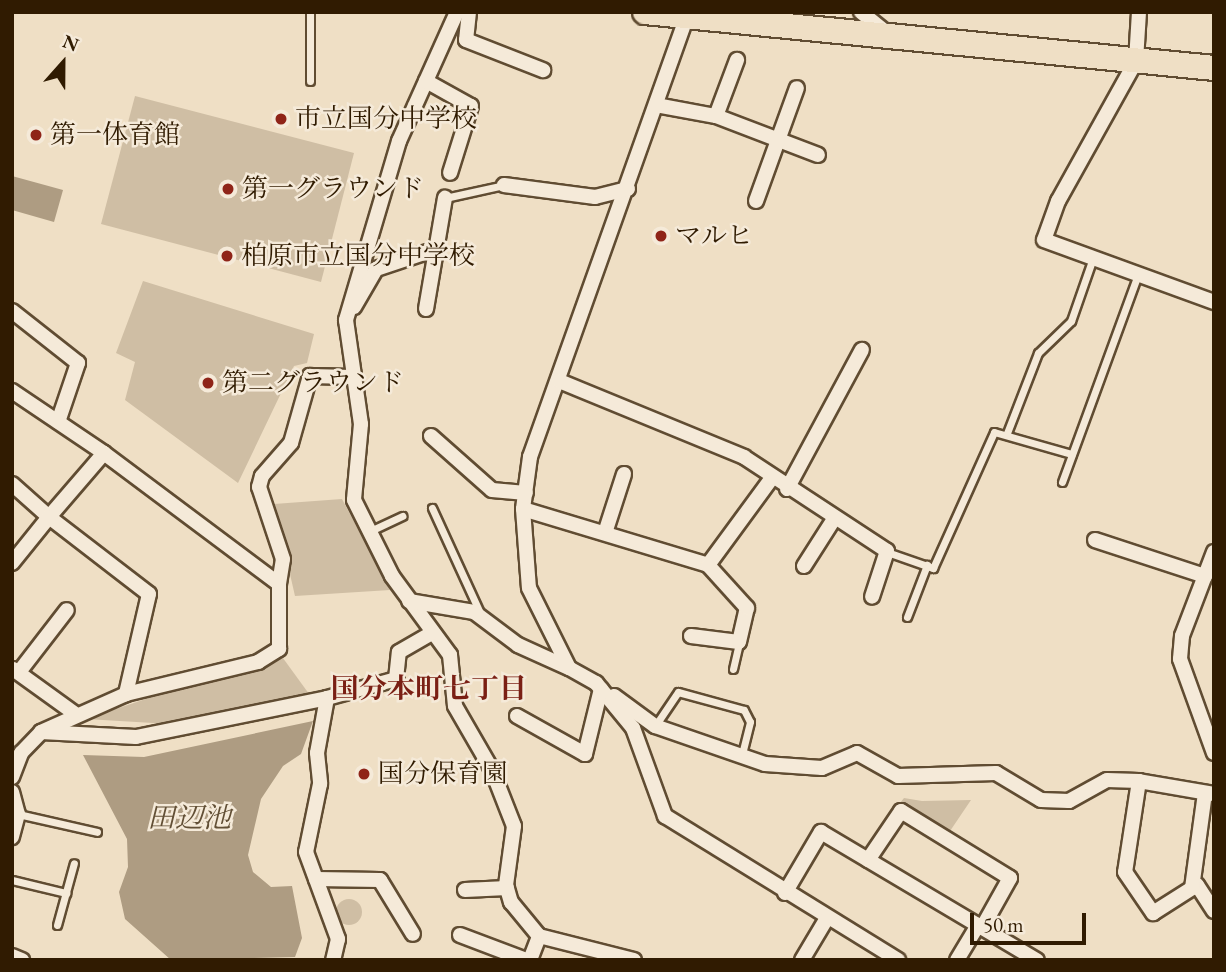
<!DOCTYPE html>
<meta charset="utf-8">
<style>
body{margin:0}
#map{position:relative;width:1226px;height:972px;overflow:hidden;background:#efdfc5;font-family:"EB Garamond","Noto Serif JP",serif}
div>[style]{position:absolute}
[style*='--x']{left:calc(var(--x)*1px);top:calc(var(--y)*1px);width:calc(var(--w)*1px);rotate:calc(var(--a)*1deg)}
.green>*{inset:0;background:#cfbea4}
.round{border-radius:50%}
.water>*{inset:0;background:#ae9c82}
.roads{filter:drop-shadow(2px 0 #604c32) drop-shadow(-2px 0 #604c32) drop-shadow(0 2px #604c32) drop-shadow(0 -2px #604c32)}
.service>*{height:7px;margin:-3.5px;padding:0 3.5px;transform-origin:3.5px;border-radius:3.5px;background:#f5ead9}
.minor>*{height:14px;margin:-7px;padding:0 7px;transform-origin:7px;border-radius:7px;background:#f5ead9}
.trunk>*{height:24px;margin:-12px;padding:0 12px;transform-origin:12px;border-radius:12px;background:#efdfc5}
.dots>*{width:19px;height:19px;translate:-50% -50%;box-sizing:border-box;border:4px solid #f5ead9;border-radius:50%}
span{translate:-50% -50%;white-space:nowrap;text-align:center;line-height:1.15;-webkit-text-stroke:5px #f5ead9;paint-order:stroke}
.poi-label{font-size:26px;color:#301b01}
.left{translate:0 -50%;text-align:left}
.neighbourhood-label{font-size:28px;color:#7a1f14;font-weight:700}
.water-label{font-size:28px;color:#624f35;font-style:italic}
.frame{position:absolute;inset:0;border:14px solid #301b01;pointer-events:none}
.north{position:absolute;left:28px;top:28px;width:70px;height:70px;-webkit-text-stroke:5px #f5ead9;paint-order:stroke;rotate:21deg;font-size:19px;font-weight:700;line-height:28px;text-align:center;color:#301b01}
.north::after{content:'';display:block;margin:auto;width:24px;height:32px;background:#301b01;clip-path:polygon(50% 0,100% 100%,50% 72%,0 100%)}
.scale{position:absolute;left:970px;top:913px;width:116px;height:32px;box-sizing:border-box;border:4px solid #301b01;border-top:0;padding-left:9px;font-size:21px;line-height:24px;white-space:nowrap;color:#301b01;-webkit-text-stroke:5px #f5ead9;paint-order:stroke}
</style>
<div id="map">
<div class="green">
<div style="clip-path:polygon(135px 96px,354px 153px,321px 282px,101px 224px)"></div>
<div style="clip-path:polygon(143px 281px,314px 334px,307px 363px,294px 366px,238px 483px,125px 400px,135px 362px,116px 353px)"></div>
<div style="clip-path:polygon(342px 499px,390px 590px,295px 596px,274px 504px)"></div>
<div style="clip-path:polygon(280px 654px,312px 698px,170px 724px,86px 719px)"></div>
<div style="clip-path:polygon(904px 798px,922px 801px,971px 800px,948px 834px,900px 803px)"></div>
<div class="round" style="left:336px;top:899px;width:26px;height:26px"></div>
</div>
<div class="water">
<div style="clip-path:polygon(12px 176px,63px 190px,54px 222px,12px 210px)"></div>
<div style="clip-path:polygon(313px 721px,301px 754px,283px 766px,261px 799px,248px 855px,253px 872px,271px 887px,292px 886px,302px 938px,295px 957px,171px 960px,125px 919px,119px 892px,128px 867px,127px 839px,83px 755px,144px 757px)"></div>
</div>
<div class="roads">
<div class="service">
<div style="--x:310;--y:12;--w:69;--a:90"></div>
<div style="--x:445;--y:198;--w:60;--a:-12.4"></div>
<div style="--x:1007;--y:433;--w:86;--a:-68.8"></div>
<div style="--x:1038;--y:353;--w:46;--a:-44.1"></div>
<div style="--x:1071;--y:321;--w:67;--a:-70.8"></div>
<div style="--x:1062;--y:482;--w:221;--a:-69.9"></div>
<div style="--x:432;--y:508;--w:115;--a:65.4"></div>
<div style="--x:368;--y:532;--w:38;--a:-25"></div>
<div style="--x:887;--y:552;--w:49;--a:19.2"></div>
<div style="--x:933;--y:568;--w:149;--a:-65.8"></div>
<div style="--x:994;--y:432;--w:81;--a:15.8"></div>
<div style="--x:907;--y:617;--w:56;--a:-69"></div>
<div style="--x:733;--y:669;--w:28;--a:-77"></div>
<div style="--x:655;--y:726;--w:41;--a:-55.9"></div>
<div style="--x:678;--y:692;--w:68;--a:15.3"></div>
<div style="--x:744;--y:710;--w:13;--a:63"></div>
<div style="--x:750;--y:722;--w:36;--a:104"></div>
<div style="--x:18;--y:814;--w:81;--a:12.8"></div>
<div style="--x:12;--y:880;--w:56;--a:13.5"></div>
<div style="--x:57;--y:925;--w:64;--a:-74.7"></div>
</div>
<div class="minor">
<div style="--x:457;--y:12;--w:141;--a:114.2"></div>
<div style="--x:399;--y:141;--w:187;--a:106.5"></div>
<div style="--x:346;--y:320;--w:105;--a:81.8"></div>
<div style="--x:361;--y:424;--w:76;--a:95.3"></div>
<div style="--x:354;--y:500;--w:85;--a:63.4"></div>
<div style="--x:392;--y:576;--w:98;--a:53.7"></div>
<div style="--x:450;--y:655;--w:51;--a:84.4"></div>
<div style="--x:455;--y:706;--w:74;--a:60"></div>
<div style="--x:492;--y:770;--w:60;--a:68.6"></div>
<div style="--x:514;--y:826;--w:60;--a:97.7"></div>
<div style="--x:506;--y:885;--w:18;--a:74"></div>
<div style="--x:511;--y:902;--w:44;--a:50.5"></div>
<div style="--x:539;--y:936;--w:98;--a:14.2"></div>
<div style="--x:469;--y:12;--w:28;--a:96"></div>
<div style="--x:466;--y:40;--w:83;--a:21.3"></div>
<div style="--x:861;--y:12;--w:33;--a:39"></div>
<div style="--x:1139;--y:12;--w:49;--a:93.5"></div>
<div style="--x:1136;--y:61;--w:160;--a:119.1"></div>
<div style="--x:1058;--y:201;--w:41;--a:109.7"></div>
<div style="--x:1044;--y:240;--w:181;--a:20"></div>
<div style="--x:687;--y:16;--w:468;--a:109.6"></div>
<div style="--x:530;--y:457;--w:52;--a:97.7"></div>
<div style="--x:523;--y:509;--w:79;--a:85.7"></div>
<div style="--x:529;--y:588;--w:89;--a:63.4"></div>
<div style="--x:569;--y:668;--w:31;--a:29"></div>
<div style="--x:596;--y:683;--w:58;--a:50.6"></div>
<div style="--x:633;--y:728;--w:94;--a:70"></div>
<div style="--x:665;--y:816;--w:274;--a:31.7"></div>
<div style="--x:426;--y:81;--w:51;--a:29.1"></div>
<div style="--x:471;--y:106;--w:70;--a:107.4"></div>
<div style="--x:656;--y:105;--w:61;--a:10.4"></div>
<div style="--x:716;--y:116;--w:109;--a:20.9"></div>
<div style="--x:716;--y:116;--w:60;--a:-69.4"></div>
<div style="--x:504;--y:185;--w:92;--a:7.5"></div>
<div style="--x:595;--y:197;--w:34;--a:-14"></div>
<div style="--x:756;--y:201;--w:120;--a:-70.1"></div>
<div style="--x:354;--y:307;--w:44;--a:-59.9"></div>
<div style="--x:376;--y:269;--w:63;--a:-18.4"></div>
<div style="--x:426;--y:309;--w:113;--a:-80.3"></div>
<div style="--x:12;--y:311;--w:84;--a:38.2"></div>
<div style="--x:78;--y:363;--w:62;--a:108.7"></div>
<div style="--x:559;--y:381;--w:200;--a:22.3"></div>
<div style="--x:744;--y:457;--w:171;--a:33.3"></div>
<div style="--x:887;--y:551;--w:48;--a:108.1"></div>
<div style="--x:12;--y:391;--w:111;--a:34"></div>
<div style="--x:431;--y:436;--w:81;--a:41.5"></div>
<div style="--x:492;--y:490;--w:34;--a:5"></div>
<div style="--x:12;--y:484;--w:50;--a:41.7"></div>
<div style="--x:49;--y:517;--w:126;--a:37.6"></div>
<div style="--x:149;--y:594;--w:103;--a:103"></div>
<div style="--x:126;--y:694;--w:136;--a:-13.6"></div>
<div style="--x:258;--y:662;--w:25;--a:-32"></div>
<div style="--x:279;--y:649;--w:65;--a:-90"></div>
<div style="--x:279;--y:584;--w:219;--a:-143.2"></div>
<div style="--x:104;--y:453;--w:84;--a:130.7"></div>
<div style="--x:49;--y:517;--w:59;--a:128.8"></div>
<div style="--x:787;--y:489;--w:158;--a:-61.7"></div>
<div style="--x:523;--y:509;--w:193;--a:16.8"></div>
<div style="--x:708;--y:565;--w:108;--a:-53.7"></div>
<div style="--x:605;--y:533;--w:62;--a:-72.1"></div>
<div style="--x:1095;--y:540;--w:116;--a:18.1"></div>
<div style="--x:1214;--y:552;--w:90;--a:110.9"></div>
<div style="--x:1182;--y:636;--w:23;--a:95"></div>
<div style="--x:1180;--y:659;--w:100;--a:70.1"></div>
<div style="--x:804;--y:566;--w:56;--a:-57.4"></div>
<div style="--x:279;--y:584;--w:25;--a:-81"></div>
<div style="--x:283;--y:559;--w:76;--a:-108.4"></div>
<div style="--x:259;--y:487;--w:11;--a:-75"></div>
<div style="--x:262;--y:476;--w:44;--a:-48.7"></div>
<div style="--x:291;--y:443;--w:70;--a:-74.2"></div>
<div style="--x:310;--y:376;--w:42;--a:1.4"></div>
<div style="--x:409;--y:601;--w:66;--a:9.6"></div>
<div style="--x:474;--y:612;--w:55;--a:36.9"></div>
<div style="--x:518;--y:645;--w:56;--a:24.3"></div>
<div style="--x:691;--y:636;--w:48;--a:7.1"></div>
<div style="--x:739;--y:642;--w:35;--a:-77"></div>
<div style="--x:747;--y:608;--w:58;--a:-132.2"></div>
<div style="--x:13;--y:669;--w:75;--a:35.8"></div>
<div style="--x:19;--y:672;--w:78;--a:-52.3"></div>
<div style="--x:614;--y:696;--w:51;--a:36.2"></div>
<div style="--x:655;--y:726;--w:116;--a:19.1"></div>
<div style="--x:765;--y:764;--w:57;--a:4"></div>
<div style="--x:822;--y:768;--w:38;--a:-23"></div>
<div style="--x:857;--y:753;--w:47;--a:29.3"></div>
<div style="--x:898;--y:776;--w:98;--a:-1.8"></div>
<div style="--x:996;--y:773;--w:52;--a:31"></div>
<div style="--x:1041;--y:800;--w:28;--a:2"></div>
<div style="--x:1069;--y:801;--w:43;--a:-28.9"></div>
<div style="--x:1107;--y:780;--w:32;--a:2"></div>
<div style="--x:327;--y:698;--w:56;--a:100.3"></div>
<div style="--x:317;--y:753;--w:31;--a:84"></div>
<div style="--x:320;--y:784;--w:69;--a:101.6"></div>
<div style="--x:306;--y:852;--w:93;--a:69.8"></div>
<div style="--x:338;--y:939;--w:22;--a:103"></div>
<div style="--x:517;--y:716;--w:78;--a:29.2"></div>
<div style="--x:585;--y:754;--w:67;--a:-76.2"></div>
<div style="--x:41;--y:732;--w:95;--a:3"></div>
<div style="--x:136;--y:737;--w:195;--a:-11.5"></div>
<div style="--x:327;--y:698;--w:72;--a:-15.4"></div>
<div style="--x:396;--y:679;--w:27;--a:-84"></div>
<div style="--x:399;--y:652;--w:36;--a:-30"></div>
<div style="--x:12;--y:777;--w:26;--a:-69"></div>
<div style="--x:21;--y:753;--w:29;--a:-46"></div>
<div style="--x:41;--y:732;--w:93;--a:-24.1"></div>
<div style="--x:12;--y:792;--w:23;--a:75"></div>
<div style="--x:18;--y:814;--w:24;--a:105"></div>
<div style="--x:1214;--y:794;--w:76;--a:-170.2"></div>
<div style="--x:1139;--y:781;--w:92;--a:98.7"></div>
<div style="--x:1125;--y:872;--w:50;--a:55.7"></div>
<div style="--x:1153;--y:913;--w:52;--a:-32.5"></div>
<div style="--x:1197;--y:885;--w:31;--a:57"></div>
<div style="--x:868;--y:860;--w:59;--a:-56"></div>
<div style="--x:901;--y:811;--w:128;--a:31.6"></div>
<div style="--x:1010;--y:878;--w:57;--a:119.2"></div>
<div style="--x:316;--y:879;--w:64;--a:0.9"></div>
<div style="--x:380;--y:880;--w:63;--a:58.6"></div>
<div style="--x:1192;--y:888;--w:96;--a:-82.2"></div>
<div style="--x:465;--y:890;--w:42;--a:-2.7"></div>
<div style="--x:785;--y:893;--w:71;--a:-59.5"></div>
<div style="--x:821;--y:832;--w:251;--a:30.7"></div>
<div style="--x:460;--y:935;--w:71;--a:20.7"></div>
<div style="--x:12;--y:956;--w:11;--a:22"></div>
<div style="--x:530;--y:960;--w:26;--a:-69"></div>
<div style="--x:802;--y:960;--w:49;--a:-59.2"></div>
<div style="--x:957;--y:960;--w:41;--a:-59"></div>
</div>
<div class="trunk">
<div style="--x:645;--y:12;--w:572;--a:5.62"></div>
</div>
</div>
<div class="dots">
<div style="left:281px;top:119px;background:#8f2418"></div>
<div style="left:36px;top:135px;background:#8f2418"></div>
<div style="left:228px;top:189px;background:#8f2418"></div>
<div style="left:661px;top:236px;background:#8f2418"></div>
<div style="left:227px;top:256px;background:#8f2418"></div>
<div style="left:208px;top:383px;background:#8f2418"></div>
<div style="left:364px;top:774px;background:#8f2418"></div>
</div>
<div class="poi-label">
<span class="left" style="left:295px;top:119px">市立国分中学校</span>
<span class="left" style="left:50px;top:135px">第一体育館</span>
<span class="left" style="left:242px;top:189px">第一グラウンド</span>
<span class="left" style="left:675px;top:236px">マルヒ</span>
<span class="left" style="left:241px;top:256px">柏原市立国分中学校</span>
<span class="left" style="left:222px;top:383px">第二グラウンド</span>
<span class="left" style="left:378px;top:774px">国分保育園</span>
</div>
<div class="neighbourhood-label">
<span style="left:429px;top:688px">国分本町七丁目</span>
</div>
<div class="water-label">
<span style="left:189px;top:817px">田辺池</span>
</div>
<div class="frame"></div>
<div class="north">N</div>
<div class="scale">50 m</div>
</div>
